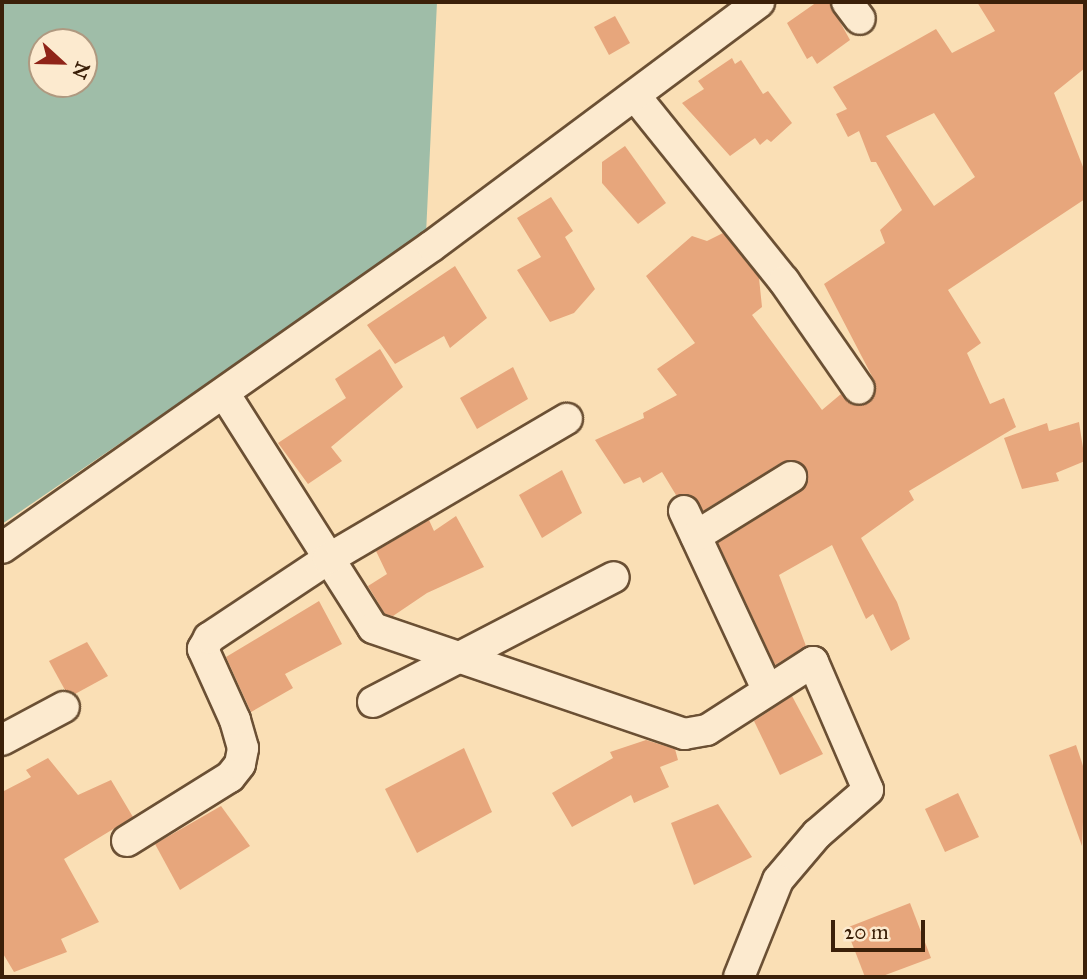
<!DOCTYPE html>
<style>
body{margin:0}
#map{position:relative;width:1087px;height:979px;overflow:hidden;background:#fadfb5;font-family:"IM FELL Great Primer",serif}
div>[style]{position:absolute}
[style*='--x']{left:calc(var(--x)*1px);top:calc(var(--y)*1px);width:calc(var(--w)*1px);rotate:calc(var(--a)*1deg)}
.water>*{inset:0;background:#9fbda8}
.building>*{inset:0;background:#e7a67c}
.roads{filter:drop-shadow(2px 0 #6b5034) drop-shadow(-2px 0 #6b5034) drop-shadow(0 2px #6b5034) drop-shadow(0 -2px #6b5034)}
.street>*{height:30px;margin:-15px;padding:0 15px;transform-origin:15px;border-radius:15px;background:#fceacf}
span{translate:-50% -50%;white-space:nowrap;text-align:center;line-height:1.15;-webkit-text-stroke:5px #fceacf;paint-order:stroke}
.frame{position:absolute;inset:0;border:4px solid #3b2009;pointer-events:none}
.north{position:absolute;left:28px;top:28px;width:70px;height:70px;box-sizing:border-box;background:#fceacf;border:2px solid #af9980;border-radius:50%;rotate:112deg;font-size:19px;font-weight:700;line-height:28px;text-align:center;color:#3b2009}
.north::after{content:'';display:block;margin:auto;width:24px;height:32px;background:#8f2418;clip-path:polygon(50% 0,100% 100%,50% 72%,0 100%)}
.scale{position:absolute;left:831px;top:920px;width:94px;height:32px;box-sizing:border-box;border:4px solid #3b2009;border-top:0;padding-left:9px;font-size:21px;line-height:24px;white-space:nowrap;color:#3b2009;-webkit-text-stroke:5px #fceacf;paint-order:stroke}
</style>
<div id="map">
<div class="water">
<div style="clip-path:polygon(evenodd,2px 2px,437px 2px,426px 234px,2px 524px,2px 2px,42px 42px,84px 42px,84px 84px,42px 84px,42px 42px)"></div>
</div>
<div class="building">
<div style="clip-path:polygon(817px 2px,829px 2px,850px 40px,817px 64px,812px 56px,807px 59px,787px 23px)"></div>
<div style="clip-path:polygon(evenodd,977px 2px,1085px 2px,1085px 68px,1054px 93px,1085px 172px,1085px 199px,948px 290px,981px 343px,967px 353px,990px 404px,1004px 398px,1016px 427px,909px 491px,914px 500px,861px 538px,897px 602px,910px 639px,891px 651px,873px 614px,866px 619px,832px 545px,779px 575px,806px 646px,775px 665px,718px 543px,801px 491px,808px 477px,805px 467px,782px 462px,703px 511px,693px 496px,676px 495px,662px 472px,643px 483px,640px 477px,624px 484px,595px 440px,644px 418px,643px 413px,677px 395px,657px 369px,695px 343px,646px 276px,692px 236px,707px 241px,723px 233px,759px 278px,762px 307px,752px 315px,822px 410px,841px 394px,852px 405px,869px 403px,874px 380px,824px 284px,885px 243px,880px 230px,902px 210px,876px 162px,871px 162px,859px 131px,848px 137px,836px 114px,847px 109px,833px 87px,936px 29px,952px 53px,995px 31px,977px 2px,934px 113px,975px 177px,934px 206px,886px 136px,934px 113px)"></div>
<div style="clip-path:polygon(615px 16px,630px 43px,609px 55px,594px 27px)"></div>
<div style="clip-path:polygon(732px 58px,735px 64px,741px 60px,763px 94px,768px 91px,792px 123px,771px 142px,767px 139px,760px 145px,755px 138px,730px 156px,682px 103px,704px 89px,698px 81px)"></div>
<div style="clip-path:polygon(625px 146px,666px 203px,638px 224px,602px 183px,602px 162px)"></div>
<div style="clip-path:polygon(551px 197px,573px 231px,565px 237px,595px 289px,574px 313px,550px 322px,517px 270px,541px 257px,517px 218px)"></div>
<div style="clip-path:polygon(455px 266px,487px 318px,450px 348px,444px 336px,395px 364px,367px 325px)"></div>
<div style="clip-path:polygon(380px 349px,403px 387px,331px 447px,342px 461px,308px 484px,278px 443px,346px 398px,335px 379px)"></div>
<div style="clip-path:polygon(513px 367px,528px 399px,477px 429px,460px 398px)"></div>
<div style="clip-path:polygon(1079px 422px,1085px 461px,1056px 473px,1059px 481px,1022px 489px,1004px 438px,1047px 423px,1049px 431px)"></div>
<div style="clip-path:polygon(562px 470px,582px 513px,542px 538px,519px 495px)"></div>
<div style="clip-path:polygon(456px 516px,484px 567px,427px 593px,393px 616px,385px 614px,368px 586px,387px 574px,376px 551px,429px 520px,434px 531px)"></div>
<div style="clip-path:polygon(319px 601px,342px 644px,285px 674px,293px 688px,251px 712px,226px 657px)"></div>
<div style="clip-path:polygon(87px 642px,108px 676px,75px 694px,65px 690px,49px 661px)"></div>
<div style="clip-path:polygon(792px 696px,823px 754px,780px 775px,754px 721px)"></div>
<div style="clip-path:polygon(646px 740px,675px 749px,678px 760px,660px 767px,669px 787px,634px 803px,631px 795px,572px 827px,552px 793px,613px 758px,610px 752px)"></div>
<div style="clip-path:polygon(1076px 745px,1085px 772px,1082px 846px,1049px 755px)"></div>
<div style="clip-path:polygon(464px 748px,492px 812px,417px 853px,385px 789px)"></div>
<div style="clip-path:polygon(48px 758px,78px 795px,111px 780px,133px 817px,64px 859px,99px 922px,61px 939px,67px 952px,14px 972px,2px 952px,2px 792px,31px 777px,26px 770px)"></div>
<div style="clip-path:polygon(958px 793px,979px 837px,945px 852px,925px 809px)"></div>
<div style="clip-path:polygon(718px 804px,752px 857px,694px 885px,671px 823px)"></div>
<div style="clip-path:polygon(221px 806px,250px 846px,180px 890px,155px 844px)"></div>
<div style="clip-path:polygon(910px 903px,931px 958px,880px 977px,865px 977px,846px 928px)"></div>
</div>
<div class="roads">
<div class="street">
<div style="--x:847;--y:2;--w:21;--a:53"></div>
<div style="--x:636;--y:97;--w:236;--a:51.2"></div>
<div style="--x:784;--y:281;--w:131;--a:55.2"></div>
<div style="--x:224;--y:393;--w:278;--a:57.6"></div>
<div style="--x:373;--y:628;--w:329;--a:18.8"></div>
<div style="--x:684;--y:734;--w:23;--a:-10"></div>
<div style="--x:707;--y:730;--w:126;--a:-32.7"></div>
<div style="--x:813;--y:662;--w:139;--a:66.7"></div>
<div style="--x:868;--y:790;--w:67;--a:139.2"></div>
<div style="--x:817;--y:834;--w:60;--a:130.3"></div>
<div style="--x:778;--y:880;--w:105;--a:111.9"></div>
<div style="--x:684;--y:511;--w:196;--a:65"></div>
<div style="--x:696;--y:536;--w:112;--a:-31.8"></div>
<div style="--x:2;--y:548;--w:525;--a:-35.08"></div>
<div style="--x:432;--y:246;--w:408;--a:-36.7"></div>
<div style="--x:373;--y:702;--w:271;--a:-27.4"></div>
<div style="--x:2;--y:740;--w:70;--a:-28"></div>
<div style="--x:127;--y:841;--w:121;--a:-31.9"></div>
<div style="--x:230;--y:777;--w:16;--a:-52"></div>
<div style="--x:240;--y:764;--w:16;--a:-79"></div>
<div style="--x:243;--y:748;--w:29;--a:-106"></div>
<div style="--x:235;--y:720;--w:78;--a:-114.3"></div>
<div style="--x:203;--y:649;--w:13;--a:-61"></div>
<div style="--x:209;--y:638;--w:143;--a:-33.6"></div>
<div style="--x:328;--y:559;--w:277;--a:-30.4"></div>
</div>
</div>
<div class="frame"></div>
<div class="north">N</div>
<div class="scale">20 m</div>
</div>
